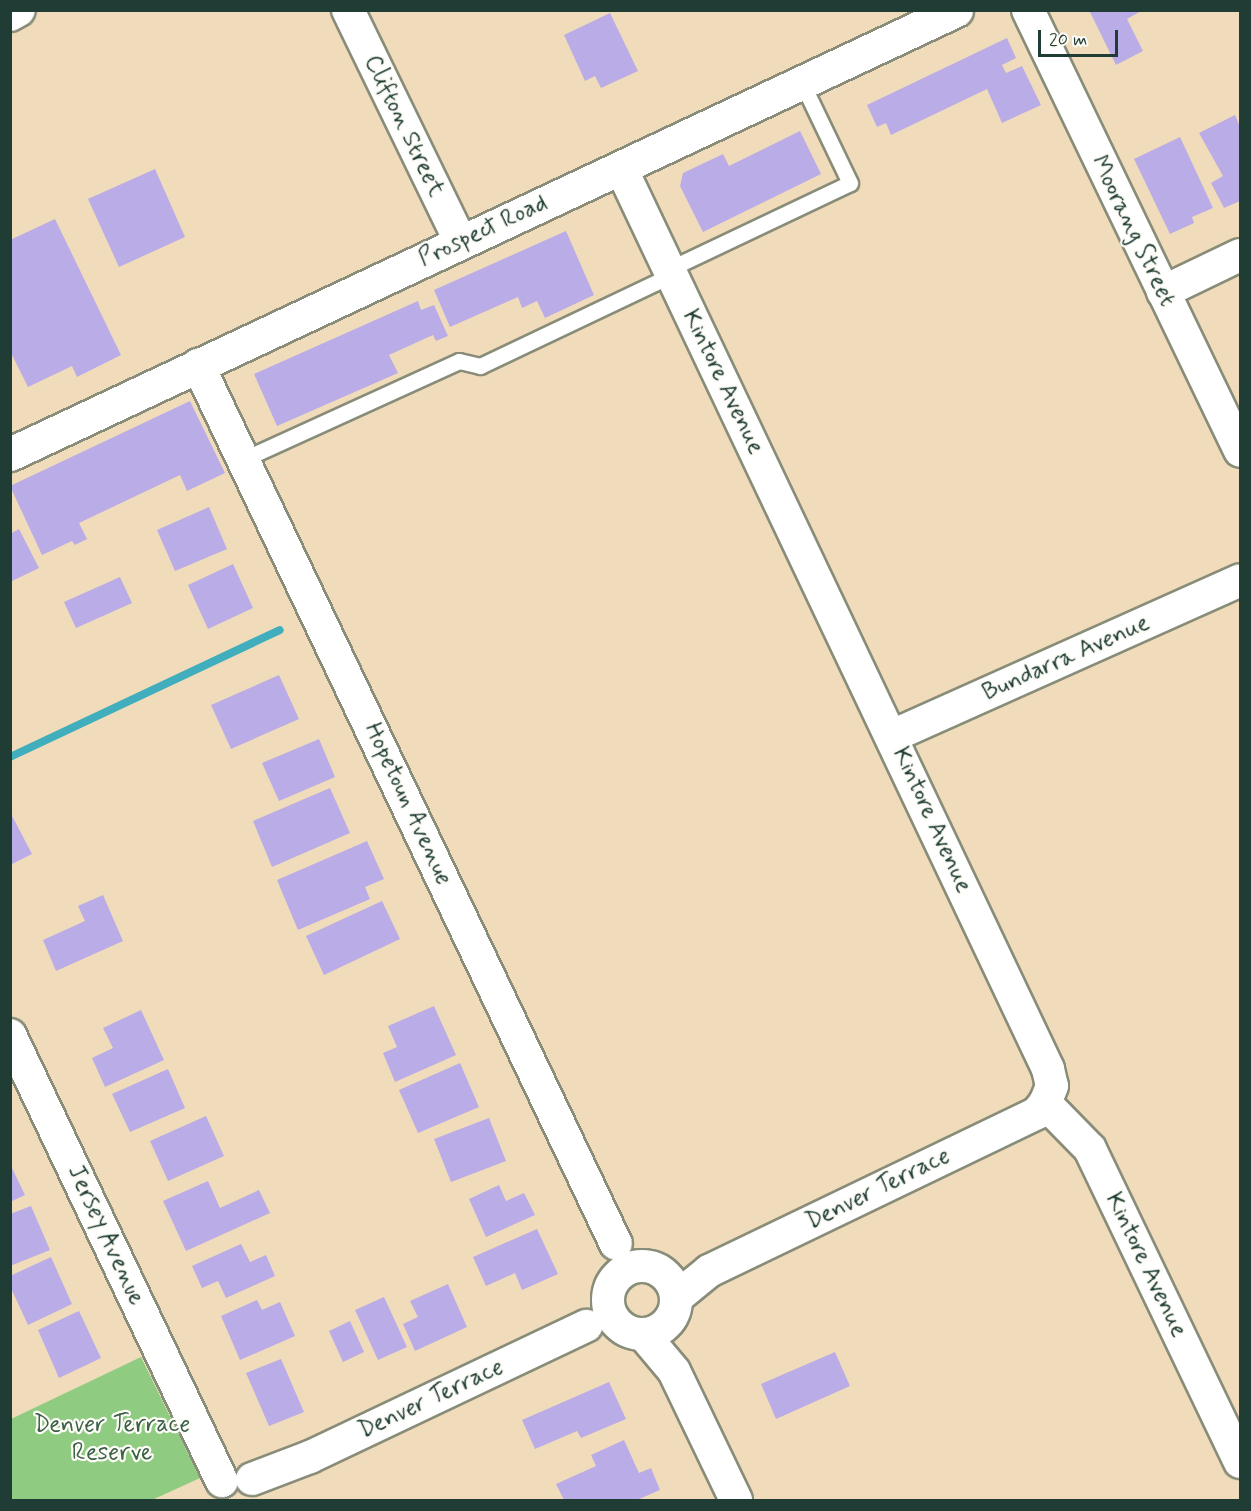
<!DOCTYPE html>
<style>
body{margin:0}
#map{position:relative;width:1251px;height:1511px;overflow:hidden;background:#f0dcbb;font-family:Mynerve,sans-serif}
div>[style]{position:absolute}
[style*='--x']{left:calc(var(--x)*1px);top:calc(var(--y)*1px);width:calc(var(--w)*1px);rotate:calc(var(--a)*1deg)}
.green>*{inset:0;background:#8fcc81}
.stream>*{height:8px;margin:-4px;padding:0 4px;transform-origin:4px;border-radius:4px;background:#40aebc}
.building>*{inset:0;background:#baace6}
.roads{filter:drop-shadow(2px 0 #888c78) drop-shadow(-2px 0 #888c78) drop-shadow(0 2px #888c78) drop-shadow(0 -2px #888c78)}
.lane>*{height:15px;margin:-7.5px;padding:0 7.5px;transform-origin:7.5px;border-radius:7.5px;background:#fff}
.street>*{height:32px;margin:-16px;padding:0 16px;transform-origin:16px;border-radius:16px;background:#fff}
.street>.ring{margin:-16px;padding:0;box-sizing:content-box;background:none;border:32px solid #fff;border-radius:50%}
.secondary>*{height:33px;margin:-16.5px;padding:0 16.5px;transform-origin:16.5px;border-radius:16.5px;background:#fff}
span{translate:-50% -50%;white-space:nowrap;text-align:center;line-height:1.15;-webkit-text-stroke:4.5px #fdfcf7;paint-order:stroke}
.street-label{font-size:24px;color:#1f3d34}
.park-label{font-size:24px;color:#3b6147}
.frame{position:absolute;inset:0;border:12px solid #1f3d34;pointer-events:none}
.scale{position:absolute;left:1038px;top:30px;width:80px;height:27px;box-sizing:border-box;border:3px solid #1f3d34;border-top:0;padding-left:8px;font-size:18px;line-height:21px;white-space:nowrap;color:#1f3d34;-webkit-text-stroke:4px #fdfcf7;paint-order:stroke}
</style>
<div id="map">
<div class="green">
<div style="clip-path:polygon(141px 1357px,200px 1478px,152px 1500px,11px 1500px,11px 1419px)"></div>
</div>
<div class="stream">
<div style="--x:10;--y:757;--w:298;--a:-25.2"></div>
</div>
<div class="building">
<div style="clip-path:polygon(1089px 10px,1143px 10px,1127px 19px,1143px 51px,1116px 65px)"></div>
<div style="clip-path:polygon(610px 13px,638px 71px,601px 88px,595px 76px,585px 81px,564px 35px)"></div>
<div style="clip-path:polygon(1007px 38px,1016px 58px,1002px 65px,1006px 73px,1022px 66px,1041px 105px,1002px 123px,987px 89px,891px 135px,886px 123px,877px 127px,867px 105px)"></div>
<div style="clip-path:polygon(1235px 115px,1240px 127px,1240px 201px,1224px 208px,1211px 183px,1223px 176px,1199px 133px)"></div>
<div style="clip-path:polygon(800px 131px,821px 174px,703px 232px,680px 186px,683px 173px,723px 154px,729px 166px)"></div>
<div style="clip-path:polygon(1180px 137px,1213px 208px,1192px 217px,1194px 223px,1170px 234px,1134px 159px)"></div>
<div style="clip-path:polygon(155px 169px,185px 237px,119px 267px,88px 199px)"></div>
<div style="clip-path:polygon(55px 219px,121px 355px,77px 377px,72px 366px,28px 387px,10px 351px,10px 240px)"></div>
<div style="clip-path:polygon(566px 231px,594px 295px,545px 318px,537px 301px,522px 308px,518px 297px,450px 327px,434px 290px)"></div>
<div style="clip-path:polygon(418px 301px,421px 310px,434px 305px,448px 336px,436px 341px,433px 335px,389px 355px,398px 373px,277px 426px,254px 374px)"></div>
<div style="clip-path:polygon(190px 401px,225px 473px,187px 491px,180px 475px,79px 523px,87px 539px,75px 545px,72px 541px,42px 555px,10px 486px)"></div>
<div style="clip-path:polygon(209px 507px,227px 549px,175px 571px,157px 530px)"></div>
<div style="clip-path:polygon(19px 529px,39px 568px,10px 582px,10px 534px)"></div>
<div style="clip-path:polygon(233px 564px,253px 608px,208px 629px,188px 585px)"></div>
<div style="clip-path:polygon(120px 577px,132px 603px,76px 628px,64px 602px)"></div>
<div style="clip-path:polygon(279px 675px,299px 719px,231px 749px,211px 705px)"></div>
<div style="clip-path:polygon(319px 739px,335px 777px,279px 801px,262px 763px)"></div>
<div style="clip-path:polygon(330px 788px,350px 833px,272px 867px,253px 821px)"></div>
<div style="clip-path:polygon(10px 812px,32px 854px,10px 865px)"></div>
<div style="clip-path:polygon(367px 841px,384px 879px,365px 887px,370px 899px,298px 930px,277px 880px)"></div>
<div style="clip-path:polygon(103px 895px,123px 941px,56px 971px,43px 940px,85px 921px,78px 906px)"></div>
<div style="clip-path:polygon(382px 901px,400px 939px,324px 975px,306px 936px)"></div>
<div style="clip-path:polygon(434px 1006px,456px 1055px,395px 1082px,383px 1053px,397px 1047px,388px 1026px)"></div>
<div style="clip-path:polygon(141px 1010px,164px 1060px,105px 1087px,92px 1058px,113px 1048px,103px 1028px)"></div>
<div style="clip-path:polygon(460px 1063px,479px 1107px,418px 1133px,399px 1090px)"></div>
<div style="clip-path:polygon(168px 1069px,185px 1108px,130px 1132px,112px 1094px)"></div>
<div style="clip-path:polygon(206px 1116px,224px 1156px,168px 1181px,150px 1141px)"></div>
<div style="clip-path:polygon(489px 1118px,506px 1161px,451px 1182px,434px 1139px)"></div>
<div style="clip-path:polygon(10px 1164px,25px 1195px,10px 1202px)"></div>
<div style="clip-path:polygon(208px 1181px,220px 1208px,259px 1190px,270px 1213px,186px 1251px,163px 1201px)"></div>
<div style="clip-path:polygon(499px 1185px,506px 1201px,524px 1193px,535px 1215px,486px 1237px,469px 1199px)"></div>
<div style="clip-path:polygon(31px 1206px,50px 1250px,10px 1266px,10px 1214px)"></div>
<div style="clip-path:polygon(537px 1229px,558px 1274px,522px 1290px,515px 1273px,486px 1286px,473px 1257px)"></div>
<div style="clip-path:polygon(241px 1244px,250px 1262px,266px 1255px,275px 1276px,226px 1298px,218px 1281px,202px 1288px,192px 1266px)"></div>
<div style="clip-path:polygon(51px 1257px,72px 1304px,28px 1325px,10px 1286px,10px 1276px)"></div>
<div style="clip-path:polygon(448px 1284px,467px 1327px,415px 1351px,403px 1324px,418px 1317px,410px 1301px)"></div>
<div style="clip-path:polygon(384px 1297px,407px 1347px,378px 1360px,355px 1310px)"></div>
<div style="clip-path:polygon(257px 1300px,262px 1310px,280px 1302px,295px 1336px,240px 1360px,221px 1316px)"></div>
<div style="clip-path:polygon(79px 1311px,101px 1358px,59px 1378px,38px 1330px)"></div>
<div style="clip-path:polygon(350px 1321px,364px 1352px,343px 1362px,329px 1331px)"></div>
<div style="clip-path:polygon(835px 1352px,850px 1386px,776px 1419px,761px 1384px)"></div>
<div style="clip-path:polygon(281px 1359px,304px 1412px,269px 1426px,246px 1373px)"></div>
<div style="clip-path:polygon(609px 1382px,626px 1419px,581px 1438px,577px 1431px,535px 1449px,522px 1420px)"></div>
<div style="clip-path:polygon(624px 1440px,639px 1473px,651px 1468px,660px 1490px,637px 1500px,564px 1500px,556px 1484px,596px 1466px,591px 1455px)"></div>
</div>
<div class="roads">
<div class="lane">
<div style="--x:669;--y:269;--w:200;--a:-25.4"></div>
<div style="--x:850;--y:183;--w:111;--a:-115.6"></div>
<div style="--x:244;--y:459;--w:236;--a:-24.5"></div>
<div style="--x:459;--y:361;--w:22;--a:13"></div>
<div style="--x:480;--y:366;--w:212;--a:-25.4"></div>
</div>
<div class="street">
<div style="--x:348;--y:10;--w:257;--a:64.1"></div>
<div style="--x:1028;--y:10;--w:489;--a:64.3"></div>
<div style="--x:10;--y:15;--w:10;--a:-29"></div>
<div style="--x:621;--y:168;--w:997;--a:64.64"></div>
<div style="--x:1048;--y:1069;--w:17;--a:77"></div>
<div style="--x:1052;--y:1086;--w:18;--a:112"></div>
<div style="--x:1045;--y:1103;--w:64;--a:45.6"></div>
<div style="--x:1090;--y:1149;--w:347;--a:64.4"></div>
<div style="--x:1163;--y:292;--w:85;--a:-25.7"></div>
<div style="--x:198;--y:365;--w:973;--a:64.57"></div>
<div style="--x:892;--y:736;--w:381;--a:-24.1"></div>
<div style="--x:10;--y:1035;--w:494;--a:64.6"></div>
<div class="ring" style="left:608px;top:1266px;width:36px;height:36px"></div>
<div style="--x:676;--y:1298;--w:43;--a:-39.3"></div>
<div style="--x:709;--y:1271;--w:364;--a:-25.7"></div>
<div style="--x:1037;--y:1113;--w:13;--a:-51"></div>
<div style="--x:643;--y:1334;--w:48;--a:50"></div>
<div style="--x:674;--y:1371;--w:143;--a:64.3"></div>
<div style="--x:252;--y:1479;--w:62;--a:-20.8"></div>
<div style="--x:310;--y:1457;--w:306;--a:-25.4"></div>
</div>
<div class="secondary">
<div style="--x:10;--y:454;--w:1045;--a:-25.14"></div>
</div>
</div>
<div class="street-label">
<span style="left:404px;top:126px;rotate:64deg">Clifton Street</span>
<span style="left:483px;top:231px;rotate:-25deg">Prospect Road</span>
<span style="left:1133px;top:231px;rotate:64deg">Moorang Street</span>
<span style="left:723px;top:382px;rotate:64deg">Kintore Avenue</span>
<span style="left:1066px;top:658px;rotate:-24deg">Bundarra Avenue</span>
<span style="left:408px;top:804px;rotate:65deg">Hopetoun Avenue</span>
<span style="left:932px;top:820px;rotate:65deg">Kintore Avenue</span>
<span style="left:878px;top:1189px;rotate:-26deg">Denver Terrace</span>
<span style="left:106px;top:1235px;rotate:65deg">Jersey Avenue</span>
<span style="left:1146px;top:1265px;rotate:64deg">Kintore Avenue</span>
<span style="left:431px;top:1399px;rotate:-25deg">Denver Terrace</span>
</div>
<div class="park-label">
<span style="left:112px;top:1439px">Denver Terrace<br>Reserve</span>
</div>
<div class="frame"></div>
<div class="scale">20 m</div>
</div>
